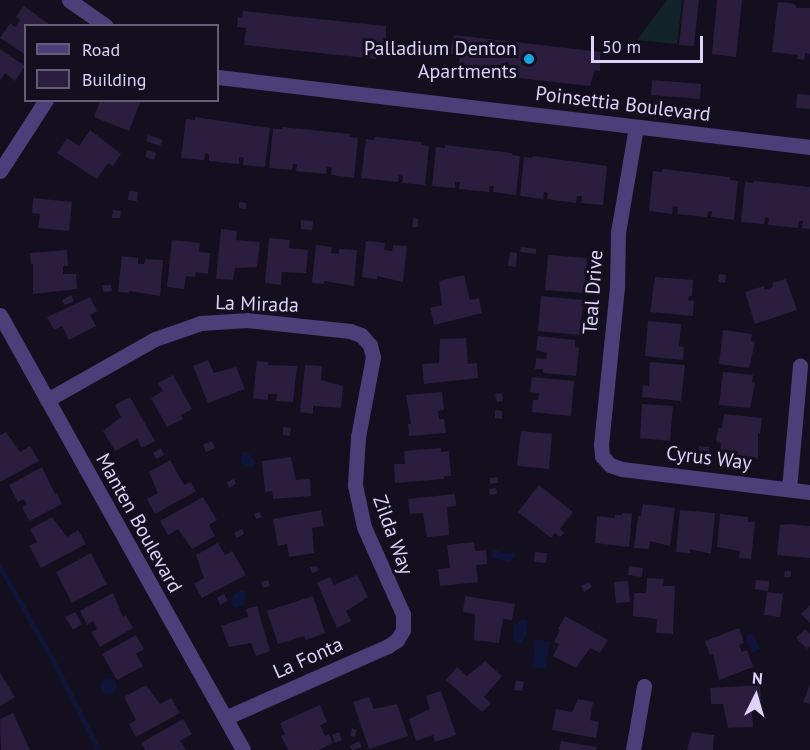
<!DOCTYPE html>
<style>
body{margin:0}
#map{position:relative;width:810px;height:750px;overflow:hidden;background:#140f1f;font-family:"PT Sans",sans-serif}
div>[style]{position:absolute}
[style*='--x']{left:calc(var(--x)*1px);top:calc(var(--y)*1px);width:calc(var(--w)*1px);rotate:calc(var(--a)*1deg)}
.green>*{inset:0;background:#122428}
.water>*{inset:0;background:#0e1538}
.round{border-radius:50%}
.stream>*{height:4.5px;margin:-2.25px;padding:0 2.25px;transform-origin:2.25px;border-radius:2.25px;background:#0e1538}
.building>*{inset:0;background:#2a1d3d}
.minor>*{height:15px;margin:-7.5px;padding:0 7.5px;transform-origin:7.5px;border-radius:7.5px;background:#4c3f79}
.dots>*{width:16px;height:16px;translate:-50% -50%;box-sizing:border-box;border:3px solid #140f1f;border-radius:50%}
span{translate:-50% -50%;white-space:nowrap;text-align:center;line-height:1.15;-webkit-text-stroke:6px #140f1f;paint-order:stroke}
.poi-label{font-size:20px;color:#ded1fa}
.right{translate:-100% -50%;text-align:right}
.street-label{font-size:20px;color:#ded1fa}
.legend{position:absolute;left:24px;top:24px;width:195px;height:78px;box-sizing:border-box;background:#140f1f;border:2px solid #655d77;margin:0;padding:8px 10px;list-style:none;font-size:18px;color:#ded1fa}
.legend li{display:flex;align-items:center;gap:12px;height:30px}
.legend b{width:30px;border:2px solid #655d77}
.north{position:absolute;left:726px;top:666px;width:60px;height:60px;-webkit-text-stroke:4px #140f1f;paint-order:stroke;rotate:5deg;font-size:16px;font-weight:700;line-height:24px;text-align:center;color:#ded1fa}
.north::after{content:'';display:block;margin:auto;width:21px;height:27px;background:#ded1fa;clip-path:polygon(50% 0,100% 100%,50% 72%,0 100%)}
.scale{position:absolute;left:591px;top:36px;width:112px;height:27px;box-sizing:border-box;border:3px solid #ded1fa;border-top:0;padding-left:8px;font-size:18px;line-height:21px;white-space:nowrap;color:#ded1fa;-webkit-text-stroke:4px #140f1f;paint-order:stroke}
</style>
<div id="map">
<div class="green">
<div style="clip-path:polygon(667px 0,682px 0,677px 44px,637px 40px)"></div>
</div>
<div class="water">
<div style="clip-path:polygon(246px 451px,256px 462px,253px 468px,241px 463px,241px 453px)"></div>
<div style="clip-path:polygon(495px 550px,504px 553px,515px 552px,517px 555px,509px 562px,493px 558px,491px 554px)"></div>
<div style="clip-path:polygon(241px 590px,246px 592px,244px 605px,235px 608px,231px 605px,233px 595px)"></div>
<div style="clip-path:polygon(523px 619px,528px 622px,526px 636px,521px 643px,517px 643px,514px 641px,513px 626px)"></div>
<div style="clip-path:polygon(752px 633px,760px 649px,753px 653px,746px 642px,748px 634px)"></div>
<div style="clip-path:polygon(536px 639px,550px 642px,546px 669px,532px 667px)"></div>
<div class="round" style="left:101px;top:678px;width:16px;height:16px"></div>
</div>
<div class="stream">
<div style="--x:0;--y:566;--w:103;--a:60.5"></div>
<div style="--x:51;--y:656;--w:106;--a:62.9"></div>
</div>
<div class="building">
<div style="clip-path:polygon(684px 0,699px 0,694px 46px,679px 45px)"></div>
<div style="clip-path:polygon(717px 0,742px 0,736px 57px,712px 54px)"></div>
<div style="clip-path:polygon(778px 2px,790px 3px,796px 5px,796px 8px,810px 8px,810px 54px,805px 53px,804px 60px,797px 59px,798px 55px,772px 52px)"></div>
<div style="clip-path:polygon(24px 6px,52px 26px,26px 26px,26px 55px,0 38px,10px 23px,15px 27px,20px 20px,16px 17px)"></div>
<div style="clip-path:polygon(243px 11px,386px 26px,386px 44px,381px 44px,381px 52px,377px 51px,376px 59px,244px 45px,246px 28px,237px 27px,238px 17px,242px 18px)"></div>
<div style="clip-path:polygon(454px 35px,600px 52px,600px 71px,595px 70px,590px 86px,458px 71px,460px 55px,449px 54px)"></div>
<div style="clip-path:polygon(0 49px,25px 66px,15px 81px,5px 73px,0 81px)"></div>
<div style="clip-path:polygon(652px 80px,701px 84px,700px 99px,651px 95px)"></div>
<div style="clip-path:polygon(797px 94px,810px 95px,810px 109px,796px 108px)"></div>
<div style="clip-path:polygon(141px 100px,129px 131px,94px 117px,100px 101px)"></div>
<div style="clip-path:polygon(195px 117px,270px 128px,265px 167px,243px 165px,244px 158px,239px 157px,239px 164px,209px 161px,209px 154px,205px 153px,204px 160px,181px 158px,186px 119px,195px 120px)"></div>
<div style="clip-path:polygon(282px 127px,350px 134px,349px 137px,358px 138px,354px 178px,331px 175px,332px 168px,327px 167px,326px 174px,296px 171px,297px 164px,293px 164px,292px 170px,269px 168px,273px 129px,282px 129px)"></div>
<div style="clip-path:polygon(90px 130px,121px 154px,113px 166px,108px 163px,97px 179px,57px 153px,67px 138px,79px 146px)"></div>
<div style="clip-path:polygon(148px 135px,163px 140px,160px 146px,146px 141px)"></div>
<div style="clip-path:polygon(375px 137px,421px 142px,421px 145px,429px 146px,425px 185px,402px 183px,403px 176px,399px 175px,398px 182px,361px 178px,366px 139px,374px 140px)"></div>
<div style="clip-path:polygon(445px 145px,512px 153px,512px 155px,520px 156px,516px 195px,493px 192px,494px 186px,490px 186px,489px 192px,459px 189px,460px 182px,455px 182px,455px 188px,432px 186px,436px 147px,445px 148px)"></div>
<div style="clip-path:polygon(147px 150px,156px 153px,154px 160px,145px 157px)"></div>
<div style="clip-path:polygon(533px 156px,607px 166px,603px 205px,581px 203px,582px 196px,577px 196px,576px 203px,547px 199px,548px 193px,544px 192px,543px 199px,520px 196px,524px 157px,532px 158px)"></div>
<div style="clip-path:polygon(662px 169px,730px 177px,730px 180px,738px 181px,734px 220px,711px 217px,712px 211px,708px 211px,707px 217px,677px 214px,678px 207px,673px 206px,672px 214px,649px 211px,653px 171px,662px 172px)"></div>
<div style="clip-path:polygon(754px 181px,810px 187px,810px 229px,802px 228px,803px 221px,799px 221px,798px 228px,768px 225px,769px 218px,765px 217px,764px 224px,741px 222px,745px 182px,753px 183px)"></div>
<div style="clip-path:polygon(129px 191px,138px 192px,137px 201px,128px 200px)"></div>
<div style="clip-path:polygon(33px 198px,72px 202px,69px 231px,38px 228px,40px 214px,32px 213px)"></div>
<div style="clip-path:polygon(239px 202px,246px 203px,246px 209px,239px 208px)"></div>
<div style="clip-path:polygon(113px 210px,121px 211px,120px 218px,112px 218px)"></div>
<div style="clip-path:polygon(413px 218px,418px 219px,418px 227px,412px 227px)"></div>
<div style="clip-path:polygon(301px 220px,313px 221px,312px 230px,301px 229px)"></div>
<div style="clip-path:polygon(221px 229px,237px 231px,236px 240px,260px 242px,257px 267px,235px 268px,233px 280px,216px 279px)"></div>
<div style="clip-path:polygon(269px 238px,290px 240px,289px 248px,308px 250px,306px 273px,282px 272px,281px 285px,265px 283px)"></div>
<div style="clip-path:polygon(172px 240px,200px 243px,199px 252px,210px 253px,208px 274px,196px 272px,195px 277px,186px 276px,184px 289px,167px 287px)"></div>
<div style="clip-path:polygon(366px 241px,385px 243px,384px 250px,392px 251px,393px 245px,407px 246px,403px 282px,377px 276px,377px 279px,362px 277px)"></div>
<div style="clip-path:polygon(316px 245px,332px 247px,331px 253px,339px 254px,339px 249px,357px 250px,354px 286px,324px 281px,324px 284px,312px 283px)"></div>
<div style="clip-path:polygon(521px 247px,536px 249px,536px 254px,520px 252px)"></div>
<div style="clip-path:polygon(67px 250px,68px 266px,63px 266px,63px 274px,76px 274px,77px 289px,33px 294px,33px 264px,31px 264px,30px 253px)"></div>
<div style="clip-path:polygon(510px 252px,517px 253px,516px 267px,508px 266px)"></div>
<div style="clip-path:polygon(548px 255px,587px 258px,584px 293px,545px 290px)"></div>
<div style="clip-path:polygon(122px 256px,138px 258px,138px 264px,144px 264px,145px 259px,163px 260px,160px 296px,129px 291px,129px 293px,118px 292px)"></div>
<div style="clip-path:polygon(719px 274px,726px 275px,725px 283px,718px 282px)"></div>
<div style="clip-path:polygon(464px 275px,470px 300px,479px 298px,482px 313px,434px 325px,430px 308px,442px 305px,439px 281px)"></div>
<div style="clip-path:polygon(655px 277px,693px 280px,692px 296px,689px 296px,688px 300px,694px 301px,693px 316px,650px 312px)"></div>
<div style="clip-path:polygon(786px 279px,797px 310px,755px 324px,745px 292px,764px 286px,765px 290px,773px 287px,772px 283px)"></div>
<div style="clip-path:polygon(102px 285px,111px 285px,112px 291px,103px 292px)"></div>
<div style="clip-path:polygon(71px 295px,74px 301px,65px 305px,62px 300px)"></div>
<div style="clip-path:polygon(541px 296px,583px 300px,580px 335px,538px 331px)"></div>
<div style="clip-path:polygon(90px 297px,97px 311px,90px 315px,96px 326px,69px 340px,62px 326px,54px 330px,47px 317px)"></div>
<div style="clip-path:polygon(648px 321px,681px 324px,679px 346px,684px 347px,683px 360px,645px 356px)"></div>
<div style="clip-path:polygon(723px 330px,752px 334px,751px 341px,755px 342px,749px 368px,719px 364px)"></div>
<div style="clip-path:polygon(538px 336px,575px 340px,575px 347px,579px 348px,576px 376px,543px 373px,543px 369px,535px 369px,536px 358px,546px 359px,547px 353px,536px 350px)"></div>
<div style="clip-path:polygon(466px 338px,468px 364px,477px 363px,478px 378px,424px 384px,422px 364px,439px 363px,440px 339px)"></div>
<div style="clip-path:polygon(208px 360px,214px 373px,236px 367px,245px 389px,208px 403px,193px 366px)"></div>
<div style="clip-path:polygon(257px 361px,268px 362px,268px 365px,297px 366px,293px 402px,276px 401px,277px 394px,268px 394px,268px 400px,253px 398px)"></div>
<div style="clip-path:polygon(650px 362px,685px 365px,681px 401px,642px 397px,643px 385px,649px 386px)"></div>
<div style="clip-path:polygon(305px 365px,322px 366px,321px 380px,343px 386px,341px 408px,313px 406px,313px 414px,300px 412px)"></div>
<div style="clip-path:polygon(723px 372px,753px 375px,752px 382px,755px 383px,750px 408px,719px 405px)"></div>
<div style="clip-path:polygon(173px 375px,192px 409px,181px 415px,183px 419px,167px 427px,151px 398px,163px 391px,158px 383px)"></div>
<div style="clip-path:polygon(532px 377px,574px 381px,571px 416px,532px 412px,533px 400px,538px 400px,539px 393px,530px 392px)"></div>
<div style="clip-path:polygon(442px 392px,444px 410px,438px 411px,439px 419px,444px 419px,446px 433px,409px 436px,408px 424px,411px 424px,406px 395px)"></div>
<div style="clip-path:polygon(502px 393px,503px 401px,497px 402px,495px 394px)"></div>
<div style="clip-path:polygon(130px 397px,155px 441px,142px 448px,137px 439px,115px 451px,103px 431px,121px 417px,115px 405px)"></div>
<div style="clip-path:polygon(642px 404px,673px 406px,670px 441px,640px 438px)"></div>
<div style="clip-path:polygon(495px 410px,502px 411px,502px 419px,495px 418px)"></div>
<div style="clip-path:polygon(724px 414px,762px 418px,760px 434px,758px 433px,758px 459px,720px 455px,721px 443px,716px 442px,718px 428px,722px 428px)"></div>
<div style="clip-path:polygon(283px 427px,291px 428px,290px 436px,283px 435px)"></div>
<div style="clip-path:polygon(521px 431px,552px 434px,549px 469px,517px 466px)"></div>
<div style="clip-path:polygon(6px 432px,20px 452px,30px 446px,39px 461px,0 482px,0 435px)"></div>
<div style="clip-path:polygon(212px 441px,215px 448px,206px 452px,203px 445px)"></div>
<div style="clip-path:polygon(699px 446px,709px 447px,709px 454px,699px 453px)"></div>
<div style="clip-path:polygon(161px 448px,164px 455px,156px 459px,153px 453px)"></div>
<div style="clip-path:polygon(441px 448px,441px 452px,449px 451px,451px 476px,444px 476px,444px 479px,395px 483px,394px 464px,405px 464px,404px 451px)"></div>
<div style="clip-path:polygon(291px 457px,296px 480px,310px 479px,311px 496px,273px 499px,272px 491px,265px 492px,262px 461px)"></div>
<div style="clip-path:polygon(170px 460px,184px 485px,191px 482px,196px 491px,155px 514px,147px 499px,158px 493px,149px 472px)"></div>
<div style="clip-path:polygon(42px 467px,55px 494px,57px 493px,62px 504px,29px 521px,22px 507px,27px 505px,24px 499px,18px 502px,9px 485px)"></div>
<div style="clip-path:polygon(498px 477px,498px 483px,490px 484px,490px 478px)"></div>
<div style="clip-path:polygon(234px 479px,236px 484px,229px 488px,227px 482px)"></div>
<div style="clip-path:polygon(539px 485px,573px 512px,560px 529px,564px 533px,560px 537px,555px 533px,551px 538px,518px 512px)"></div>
<div style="clip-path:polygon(496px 488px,497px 494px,490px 495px,489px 489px)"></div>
<div style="clip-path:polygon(455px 494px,456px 506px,447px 507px,449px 535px,427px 537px,423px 513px,410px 514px,408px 499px)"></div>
<div style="clip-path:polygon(203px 497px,217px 520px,209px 525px,215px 536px,192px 549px,178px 529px,168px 535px,160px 521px)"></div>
<div style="clip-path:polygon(643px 504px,675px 508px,670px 546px,650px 541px,649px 549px,634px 548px,638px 516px,641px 516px)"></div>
<div style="clip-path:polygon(321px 510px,324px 526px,312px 528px,314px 553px,289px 557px,287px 544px,278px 546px,273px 519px)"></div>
<div style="clip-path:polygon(680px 510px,715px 513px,711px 554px,690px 549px,690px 553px,676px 552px)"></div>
<div style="clip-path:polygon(259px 512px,262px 517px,256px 519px,254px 514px)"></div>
<div style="clip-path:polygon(622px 513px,632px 514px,629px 547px,595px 543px,597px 516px,615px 518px,615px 515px,622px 515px)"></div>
<div style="clip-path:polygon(720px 514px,748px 517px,748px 522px,755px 522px,751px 559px,739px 558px,740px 551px,717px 547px)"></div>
<div style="clip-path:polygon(52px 517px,67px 537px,78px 530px,86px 544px,41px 568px,29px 546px,37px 542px,30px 529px)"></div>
<div style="clip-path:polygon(789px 524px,810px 526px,810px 558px,777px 555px,780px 525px)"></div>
<div style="clip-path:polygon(242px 529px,244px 534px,237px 538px,234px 533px)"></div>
<div style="clip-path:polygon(474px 542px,475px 551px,486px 550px,487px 564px,476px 565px,478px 582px,440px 586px,438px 569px,450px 568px,447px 545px)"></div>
<div style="clip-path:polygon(218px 543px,225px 555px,232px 551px,246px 575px,202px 598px,194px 584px,204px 578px,196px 555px)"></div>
<div style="clip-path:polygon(535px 552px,547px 553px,546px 563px,534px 562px)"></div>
<div style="clip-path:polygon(91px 553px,107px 584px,72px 603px,56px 572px)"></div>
<div style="clip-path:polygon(317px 566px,318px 571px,312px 573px,310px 567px)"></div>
<div style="clip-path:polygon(629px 566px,643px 568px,642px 577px,628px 575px)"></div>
<div style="clip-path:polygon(785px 571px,791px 571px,791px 577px,784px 577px)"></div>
<div style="clip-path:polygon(357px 575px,368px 597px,346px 611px,351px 621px,337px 628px,317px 583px,330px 577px,334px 585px)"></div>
<div style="clip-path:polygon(647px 578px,664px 579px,663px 586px,675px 586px,673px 634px,656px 633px,657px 619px,633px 616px,634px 593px,646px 593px)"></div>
<div style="clip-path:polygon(268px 580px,270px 586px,263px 588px,261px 582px)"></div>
<div style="clip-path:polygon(756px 580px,769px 581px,768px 591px,755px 589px)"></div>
<div style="clip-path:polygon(628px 581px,630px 602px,616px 603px,614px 582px)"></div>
<div style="clip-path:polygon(589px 582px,592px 587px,584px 592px,581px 586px)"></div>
<div style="clip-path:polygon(767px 592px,783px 594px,780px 617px,764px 615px)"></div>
<div style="clip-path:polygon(113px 593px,123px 617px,126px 615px,133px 628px,100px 647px,91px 632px,97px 629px,93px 621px,87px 625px,80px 611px)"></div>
<div style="clip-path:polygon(224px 594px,228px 601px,220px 605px,217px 598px)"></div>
<div style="clip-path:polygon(313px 596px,325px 633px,306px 640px,304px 636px,278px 644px,267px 611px)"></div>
<div style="clip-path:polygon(465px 596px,515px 604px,512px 620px,503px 619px,499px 643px,474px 640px,475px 614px,463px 612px)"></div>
<div style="clip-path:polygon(810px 605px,810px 623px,801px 614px)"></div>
<div style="clip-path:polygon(257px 606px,270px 651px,256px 656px,251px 643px,229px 647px,221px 626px,248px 617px,246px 609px)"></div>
<div style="clip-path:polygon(75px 612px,82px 624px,73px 630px,65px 617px)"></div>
<div style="clip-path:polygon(565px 616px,608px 640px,600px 653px,590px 648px,576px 668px,553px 656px,559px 644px,554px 642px,560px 630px,558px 629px)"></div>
<div style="clip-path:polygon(739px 628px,744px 643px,739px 645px,742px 652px,747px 650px,753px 667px,719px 680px,713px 654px,710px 655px,705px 641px)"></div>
<div style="clip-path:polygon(805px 629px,810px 634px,810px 646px,807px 649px,796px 638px)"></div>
<div style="clip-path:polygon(136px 635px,144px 649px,136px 654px,143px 666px,117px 680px,102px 654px)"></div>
<div style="clip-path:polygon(485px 661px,502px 676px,484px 697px,491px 703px,482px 712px,446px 680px,457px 667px,467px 676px)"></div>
<div style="clip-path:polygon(0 673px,15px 697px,0 706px)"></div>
<div style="clip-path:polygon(516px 680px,524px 682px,522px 691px,514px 690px)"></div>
<div style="clip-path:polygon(810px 684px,810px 704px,803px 702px)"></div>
<div style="clip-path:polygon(146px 685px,160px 704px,171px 698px,180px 713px,136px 737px,129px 724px,136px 720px,124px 697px)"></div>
<div style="clip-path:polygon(760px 685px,761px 701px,751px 702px,753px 727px,728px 728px,723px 704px,711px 704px,710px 688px)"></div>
<div style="clip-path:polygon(441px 691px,456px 735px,435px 742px,433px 735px,416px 741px,409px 719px,430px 709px,426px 696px)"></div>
<div style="clip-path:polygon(369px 697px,374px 709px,397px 704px,408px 736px,369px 749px,353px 702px)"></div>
<div style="clip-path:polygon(578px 699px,593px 702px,590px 720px,599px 722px,596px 738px,552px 730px,556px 709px,572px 712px)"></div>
<div style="clip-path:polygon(320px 705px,327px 722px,320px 725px,325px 736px,329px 734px,333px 743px,318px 750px,288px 750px,281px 736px,285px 734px,280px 723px)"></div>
<div style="clip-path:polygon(13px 713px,30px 750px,1px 750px,0 719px)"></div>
<div style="clip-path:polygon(183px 719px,192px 734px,180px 741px,186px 750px,145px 750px,141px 743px)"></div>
<div style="clip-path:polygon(352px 728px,357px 730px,355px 737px,350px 736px)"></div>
<div style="clip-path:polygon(339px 732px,342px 740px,335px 743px,332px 735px)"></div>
<div style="clip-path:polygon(692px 732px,714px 735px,713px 750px,687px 750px)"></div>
<div style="clip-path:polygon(359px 741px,362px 747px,352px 750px,350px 746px)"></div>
<div style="clip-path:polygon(561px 741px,597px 747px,596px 750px,559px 750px)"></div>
</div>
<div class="minor">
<div style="--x:69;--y:0;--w:45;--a:35.1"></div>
<div style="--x:218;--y:77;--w:596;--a:6.74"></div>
<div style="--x:636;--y:127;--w:107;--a:99.7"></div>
<div style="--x:618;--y:232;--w:55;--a:91"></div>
<div style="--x:617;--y:287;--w:158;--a:95.8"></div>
<div style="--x:601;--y:444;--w:12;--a:85"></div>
<div style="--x:602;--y:456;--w:12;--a:48"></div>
<div style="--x:610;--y:465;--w:13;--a:18"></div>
<div style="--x:622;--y:469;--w:189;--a:7"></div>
<div style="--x:0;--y:171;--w:85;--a:-57.1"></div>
<div style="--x:0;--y:315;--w:498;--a:60.8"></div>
<div style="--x:47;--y:400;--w:124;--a:-29.5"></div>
<div style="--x:155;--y:339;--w:49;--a:-19.2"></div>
<div style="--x:201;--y:323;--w:46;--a:-3.7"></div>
<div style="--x:247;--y:320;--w:104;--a:6.1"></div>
<div style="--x:350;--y:331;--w:12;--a:20"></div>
<div style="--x:361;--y:335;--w:13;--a:48"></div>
<div style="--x:370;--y:345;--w:12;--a:76"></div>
<div style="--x:373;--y:357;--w:81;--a:100.6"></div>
<div style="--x:358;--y:437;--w:48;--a:93.6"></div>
<div style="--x:355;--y:485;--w:43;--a:77.9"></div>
<div style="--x:364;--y:527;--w:95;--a:65.9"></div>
<div style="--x:403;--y:614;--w:16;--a:90"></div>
<div style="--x:403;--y:630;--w:12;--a:121"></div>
<div style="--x:397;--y:640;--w:11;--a:146"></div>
<div style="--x:388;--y:646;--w:178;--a:156.2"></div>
<div style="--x:789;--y:489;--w:124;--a:-84.9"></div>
<div style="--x:633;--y:750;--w:65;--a:-80.2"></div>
</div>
<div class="dots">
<div style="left:529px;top:59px;background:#18a5df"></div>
</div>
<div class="poi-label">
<span class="right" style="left:517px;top:60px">Palladium Denton<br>Apartments</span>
</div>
<div class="street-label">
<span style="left:623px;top:104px;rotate:7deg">Poinsettia Boulevard</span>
<span style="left:593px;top:292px;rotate:-86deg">Teal Drive</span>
<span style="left:257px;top:304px;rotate:2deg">La Mirada</span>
<span style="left:709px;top:458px;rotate:7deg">Cyrus Way</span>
<span style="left:139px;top:523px;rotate:61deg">Manten Boulevard</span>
<span style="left:393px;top:535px;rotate:70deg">Zilda Way</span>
<span style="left:308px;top:658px;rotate:-24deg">La Fonta</span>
</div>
<ul class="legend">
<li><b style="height:8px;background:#4c3f79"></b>Road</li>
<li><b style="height:16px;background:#2a1d3d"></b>Building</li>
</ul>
<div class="north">N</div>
<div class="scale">50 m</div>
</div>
